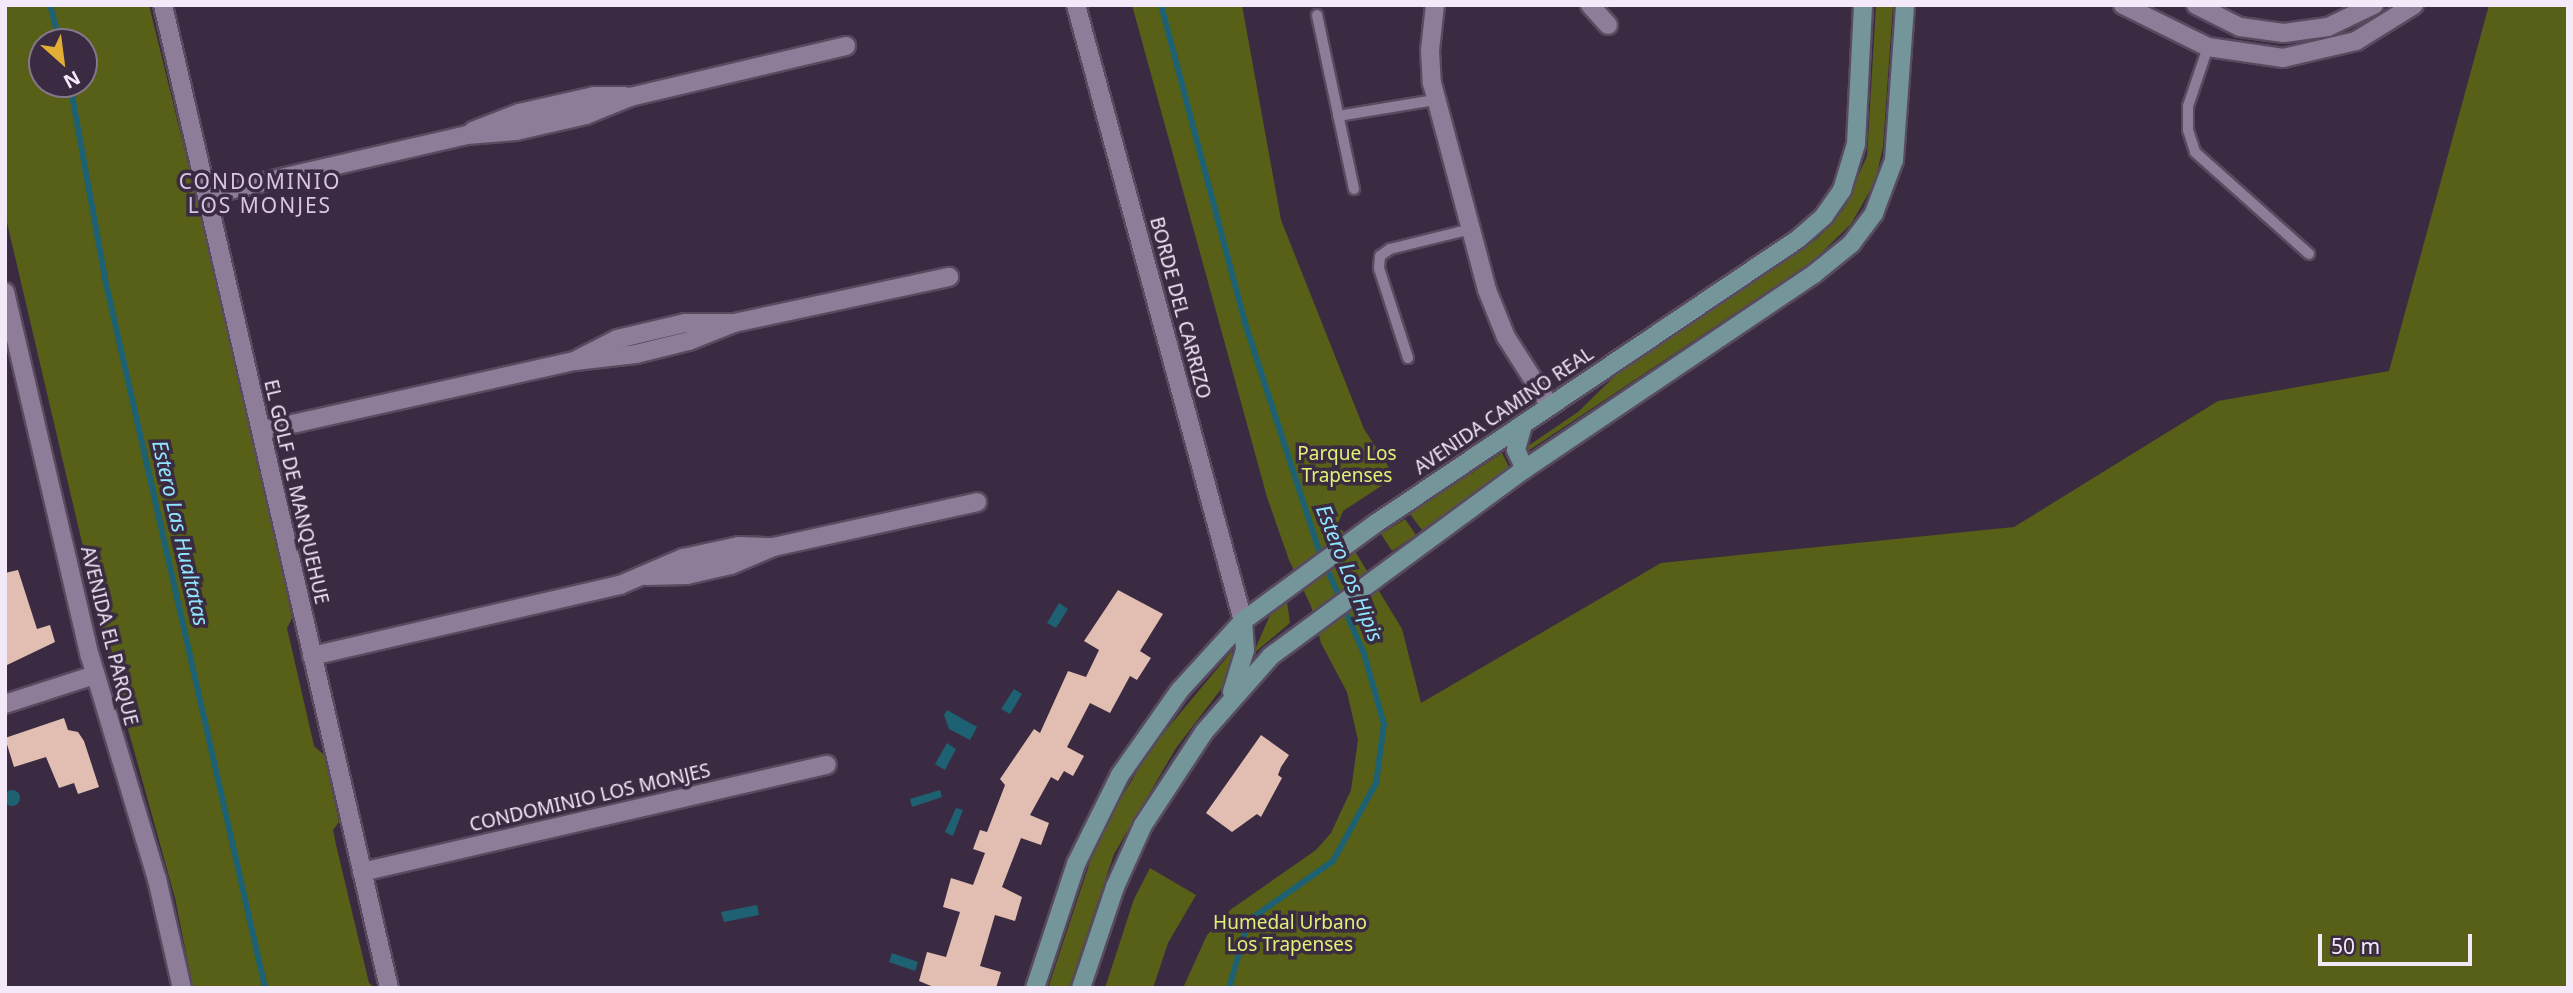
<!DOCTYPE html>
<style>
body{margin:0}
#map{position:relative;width:2573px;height:993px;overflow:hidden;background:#3a2b42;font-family:"Noto Sans",sans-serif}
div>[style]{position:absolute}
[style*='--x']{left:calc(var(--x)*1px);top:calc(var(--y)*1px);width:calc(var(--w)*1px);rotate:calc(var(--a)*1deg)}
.green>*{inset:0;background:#576016}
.water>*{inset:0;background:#1d6173}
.round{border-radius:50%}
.stream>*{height:6px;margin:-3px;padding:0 3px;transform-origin:3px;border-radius:3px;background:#1d6173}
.building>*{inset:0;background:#e2bdb1}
.roads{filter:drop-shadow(2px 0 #584b5f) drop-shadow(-2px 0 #584b5f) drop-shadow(0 2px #584b5f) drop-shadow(0 -2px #584b5f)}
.service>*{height:10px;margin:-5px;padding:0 5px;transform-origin:5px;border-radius:5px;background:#8e7d98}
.minor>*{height:18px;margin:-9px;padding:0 9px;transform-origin:9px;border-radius:9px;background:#8e7d98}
.secondary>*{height:18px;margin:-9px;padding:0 9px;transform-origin:9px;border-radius:9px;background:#749599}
span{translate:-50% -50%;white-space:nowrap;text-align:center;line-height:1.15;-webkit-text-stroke:7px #3a2b42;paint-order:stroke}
.street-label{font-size:19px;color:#f3e9f9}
.park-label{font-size:19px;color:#e0f175}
.neighbourhood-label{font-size:21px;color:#d8c5e3;letter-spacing:2px}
.water-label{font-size:21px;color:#90e5ff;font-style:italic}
.frame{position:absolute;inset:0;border:7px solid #f3e9f9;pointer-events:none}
.north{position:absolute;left:28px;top:28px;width:70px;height:70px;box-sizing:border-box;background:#3a2b42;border:2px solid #84778b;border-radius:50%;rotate:152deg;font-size:19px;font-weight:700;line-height:28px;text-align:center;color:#f3e9f9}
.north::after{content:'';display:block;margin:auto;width:24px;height:32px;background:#e2af34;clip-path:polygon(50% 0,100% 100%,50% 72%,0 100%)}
.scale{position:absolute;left:2318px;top:934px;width:154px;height:32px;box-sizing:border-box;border:4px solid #f3e9f9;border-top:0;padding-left:9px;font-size:21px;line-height:24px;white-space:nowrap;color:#f3e9f9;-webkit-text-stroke:5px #3a2b42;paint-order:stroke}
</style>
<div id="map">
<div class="green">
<div style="clip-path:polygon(evenodd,5px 5px,149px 5px,244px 391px,292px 618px,287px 628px,314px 746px,324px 755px,339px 822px,333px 830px,337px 849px,369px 983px,375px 988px,193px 988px,175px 898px,113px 675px,5px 214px,5px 5px,42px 42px,84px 42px,84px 84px,42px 84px,42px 42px)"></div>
<div style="clip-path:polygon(1132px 5px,1242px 5px,1281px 220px,1364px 429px,1395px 477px,1343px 511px,1338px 523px,1402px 629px,1421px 703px,1661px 563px,2014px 527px,2218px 401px,2389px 371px,2489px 5px,2568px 5px,2568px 988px,1183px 988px,1207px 935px,1230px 910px,1316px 850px,1331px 833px,1351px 790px,1358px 740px,1347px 692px,1321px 643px,1311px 606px,1289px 560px,1267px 497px)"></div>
<div style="clip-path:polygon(1876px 5px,1893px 5px,1883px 147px,1875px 182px,1851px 224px,1812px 262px,1525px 453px,1525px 448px,1578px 412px,1618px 373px,1818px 238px,1843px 210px,1867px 156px)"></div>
<div style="clip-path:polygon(1502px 453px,1510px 469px,1422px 530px,1410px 514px)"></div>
<div style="clip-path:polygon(1405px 519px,1416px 535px,1392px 551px,1381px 534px)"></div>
<div style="clip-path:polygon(1287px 602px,1290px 623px,1253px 654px,1270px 615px)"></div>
<div style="clip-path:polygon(1232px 651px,1235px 663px,1228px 680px,1176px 748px,1114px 854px,1069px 988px,1048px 988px,1091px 859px,1117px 805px,1151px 748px)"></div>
<div style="clip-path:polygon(1150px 868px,1196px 895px,1168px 943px,1153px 988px,1105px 988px,1134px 899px)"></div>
</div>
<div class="water">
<div style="clip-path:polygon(1059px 603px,1068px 609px,1056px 628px,1047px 623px)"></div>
<div style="clip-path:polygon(1014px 689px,1022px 694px,1010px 714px,1001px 709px)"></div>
<div style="clip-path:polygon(947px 710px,977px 727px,970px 740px,949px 729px,944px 715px)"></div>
<div style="clip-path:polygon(947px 743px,956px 749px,945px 770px,935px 764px)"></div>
<div style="clip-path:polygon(940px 790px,942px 797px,912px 807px,910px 799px)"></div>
<div class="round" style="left:4px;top:790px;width:16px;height:16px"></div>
<div style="clip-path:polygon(956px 808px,963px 810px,953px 836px,945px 832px)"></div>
<div style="clip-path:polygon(757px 905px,759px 915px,724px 922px,721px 912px)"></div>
<div style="clip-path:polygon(892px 953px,918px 962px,915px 971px,889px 962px)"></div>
</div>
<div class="stream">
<div style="--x:50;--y:5;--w:38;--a:75"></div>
<div style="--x:1161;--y:5;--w:329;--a:75.2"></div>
<div style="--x:1245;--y:323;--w:237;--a:72"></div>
<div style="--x:1318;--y:548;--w:116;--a:66.5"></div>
<div style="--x:1364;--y:654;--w:73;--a:74.1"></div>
<div style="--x:1384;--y:724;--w:60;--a:97.7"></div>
<div style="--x:1376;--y:783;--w:89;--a:118.9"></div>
<div style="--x:1333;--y:861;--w:104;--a:144.8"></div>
<div style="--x:1248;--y:921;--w:70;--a:105.8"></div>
<div style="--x:70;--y:84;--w:198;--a:79.8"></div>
<div style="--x:105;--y:279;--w:727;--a:77.28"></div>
</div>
<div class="building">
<div style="clip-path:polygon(18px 570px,37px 629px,50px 625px,55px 642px,5px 666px,5px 573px)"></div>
<div style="clip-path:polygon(1118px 590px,1163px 614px,1140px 651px,1151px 658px,1137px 680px,1130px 676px,1110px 713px,1090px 703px,1067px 747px,1084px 756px,1073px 776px,1064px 771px,1058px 781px,1051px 777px,1030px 815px,1049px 823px,1041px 845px,1021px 838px,1002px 887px,1022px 897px,1015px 921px,995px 915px,980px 966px,1001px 972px,996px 988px,936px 988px,919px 981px,927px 952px,946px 957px,960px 912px,943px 907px,951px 878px,973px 885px,985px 853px,973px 849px,980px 830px,987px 832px,1005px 785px,1000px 779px,1034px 729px,1040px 733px,1068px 671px,1086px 677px,1099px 650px,1084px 641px)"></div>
<div style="clip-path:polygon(64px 718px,68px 730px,78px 732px,84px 741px,99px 787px,78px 794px,74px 783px,59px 788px,46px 757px,14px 767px,5px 738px)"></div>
<div style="clip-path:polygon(1261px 735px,1289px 755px,1281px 767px,1278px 775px,1282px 778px,1261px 817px,1257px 814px,1232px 832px,1206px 813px)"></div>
</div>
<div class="roads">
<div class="service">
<div style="--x:1317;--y:15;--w:178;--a:78"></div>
<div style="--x:2208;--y:47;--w:62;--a:108.7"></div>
<div style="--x:2188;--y:106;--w:24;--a:90"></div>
<div style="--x:2188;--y:130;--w:23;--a:72"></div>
<div style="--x:2195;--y:152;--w:153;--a:41.8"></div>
<div style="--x:1338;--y:116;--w:98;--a:-9.4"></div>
<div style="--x:1408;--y:358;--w:95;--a:-107.9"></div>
<div style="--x:1379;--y:268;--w:12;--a:-85"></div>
<div style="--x:1380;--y:256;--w:12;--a:-35"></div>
<div style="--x:1390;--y:249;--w:83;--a:-13.9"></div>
</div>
<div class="minor">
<div style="--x:163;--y:5;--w:1009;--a:77.05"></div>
<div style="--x:1076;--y:5;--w:638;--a:74.83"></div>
<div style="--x:1435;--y:5;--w:45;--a:96.3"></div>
<div style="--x:1430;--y:50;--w:33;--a:87"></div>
<div style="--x:1432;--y:83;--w:214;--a:75.1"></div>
<div style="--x:1487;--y:290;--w:51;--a:68"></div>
<div style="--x:1506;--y:337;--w:82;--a:57.5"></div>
<div style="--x:1590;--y:5;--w:27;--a:48"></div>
<div style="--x:2123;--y:5;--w:95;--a:26.3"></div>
<div style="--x:2208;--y:47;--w:76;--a:8.3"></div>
<div style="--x:2283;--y:58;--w:75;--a:-13.1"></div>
<div style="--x:2356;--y:41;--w:68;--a:-31.8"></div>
<div style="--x:2196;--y:5;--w:49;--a:26.6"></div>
<div style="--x:2240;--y:27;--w:44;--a:7.8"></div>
<div style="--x:2284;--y:33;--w:44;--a:-7.8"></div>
<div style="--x:2328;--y:27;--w:51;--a:-25.6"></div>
<div style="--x:473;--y:131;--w:49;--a:-21.4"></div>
<div style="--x:519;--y:113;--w:77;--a:-12.8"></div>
<div style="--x:594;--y:96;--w:31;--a:0"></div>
<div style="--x:207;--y:195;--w:267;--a:-13"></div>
<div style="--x:467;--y:135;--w:49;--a:-4.7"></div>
<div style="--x:516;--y:131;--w:72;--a:-12.9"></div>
<div style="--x:586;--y:115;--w:48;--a:-22.2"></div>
<div style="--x:630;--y:97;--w:222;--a:-13.3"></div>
<div style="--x:5;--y:292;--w:374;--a:76.9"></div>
<div style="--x:90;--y:656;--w:233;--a:73.3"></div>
<div style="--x:157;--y:879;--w:112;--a:77.1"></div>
<div style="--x:578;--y:359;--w:44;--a:-27.1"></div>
<div style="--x:617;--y:339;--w:70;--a:-13.2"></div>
<div style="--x:685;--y:323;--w:49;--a:0"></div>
<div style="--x:261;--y:431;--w:322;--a:-12.6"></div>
<div style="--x:575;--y:361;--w:61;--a:-6.5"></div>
<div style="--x:636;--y:354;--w:55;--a:-13.8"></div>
<div style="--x:689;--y:341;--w:48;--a:-21.8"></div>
<div style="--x:734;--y:323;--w:220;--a:-12.1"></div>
<div style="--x:646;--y:576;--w:41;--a:-1.4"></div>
<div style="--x:687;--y:575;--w:45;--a:-12.8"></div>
<div style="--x:731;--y:565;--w:46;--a:-23.2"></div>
<div style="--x:773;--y:547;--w:209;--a:-12.4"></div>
<div style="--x:312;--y:656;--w:316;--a:-13"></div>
<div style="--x:620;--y:585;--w:69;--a:-23.2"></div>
<div style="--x:683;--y:558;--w:57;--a:-12.1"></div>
<div style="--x:739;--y:546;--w:34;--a:2"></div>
<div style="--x:5;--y:704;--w:95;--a:-17.9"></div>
<div style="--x:362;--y:872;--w:477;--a:-13"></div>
</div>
<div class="secondary">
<div style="--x:1523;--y:425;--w:26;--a:106"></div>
<div style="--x:1516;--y:450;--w:21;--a:65"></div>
<div style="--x:1232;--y:692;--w:44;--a:-72.8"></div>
<div style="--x:1245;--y:650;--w:29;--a:-94"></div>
<div style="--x:1035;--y:988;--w:131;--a:-71.7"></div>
<div style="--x:1076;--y:864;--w:99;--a:-63.7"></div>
<div style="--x:1120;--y:775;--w:104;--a:-54.8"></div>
<div style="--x:1180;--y:690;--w:93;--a:-47.6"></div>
<div style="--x:1243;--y:621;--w:164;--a:-36.3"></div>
<div style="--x:1375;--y:524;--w:510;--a:-33.97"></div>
<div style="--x:1798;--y:239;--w:35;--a:-41"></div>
<div style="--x:1824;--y:216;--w:32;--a:-55"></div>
<div style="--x:1842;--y:190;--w:48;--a:-73.1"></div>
<div style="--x:1856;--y:144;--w:139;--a:-87.1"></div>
<div style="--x:1081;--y:988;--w:107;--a:-71.4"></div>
<div style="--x:1115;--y:887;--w:68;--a:-65.7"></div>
<div style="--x:1143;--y:825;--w:111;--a:-56.7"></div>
<div style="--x:1204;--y:732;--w:101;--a:-48.6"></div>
<div style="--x:1271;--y:656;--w:315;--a:-36.4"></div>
<div style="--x:1525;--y:469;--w:349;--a:-34"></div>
<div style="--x:1814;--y:274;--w:48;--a:-39"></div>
<div style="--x:1851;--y:244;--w:39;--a:-53"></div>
<div style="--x:1874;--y:213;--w:57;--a:-69.3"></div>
<div style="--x:1894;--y:160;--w:155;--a:-85.9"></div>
</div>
</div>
<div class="street-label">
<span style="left:1180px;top:308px;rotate:75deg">BORDE DEL CARRIZO</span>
<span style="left:1504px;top:411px;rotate:-34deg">AVENIDA CAMINO REAL</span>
<span style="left:296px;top:492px;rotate:77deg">EL GOLF DE MANQUEHUE</span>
<span style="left:109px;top:636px;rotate:76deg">AVENIDA EL PARQUE</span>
<span style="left:590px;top:798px;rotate:-13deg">CONDOMINIO LOS MONJES</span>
</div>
<div class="park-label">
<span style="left:1347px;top:465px">Parque Los<br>Trapenses</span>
<span style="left:1290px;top:934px">Humedal Urbano<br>Los Trapenses</span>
</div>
<div class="neighbourhood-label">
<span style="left:260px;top:193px">CONDOMINIO<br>LOS MONJES</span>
</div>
<div class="water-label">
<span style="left:181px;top:533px;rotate:77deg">Estero Las Hualtatas</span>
<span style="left:1350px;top:573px;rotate:68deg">Estero Los Hipis</span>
</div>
<div class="frame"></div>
<div class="north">N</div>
<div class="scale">50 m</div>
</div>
